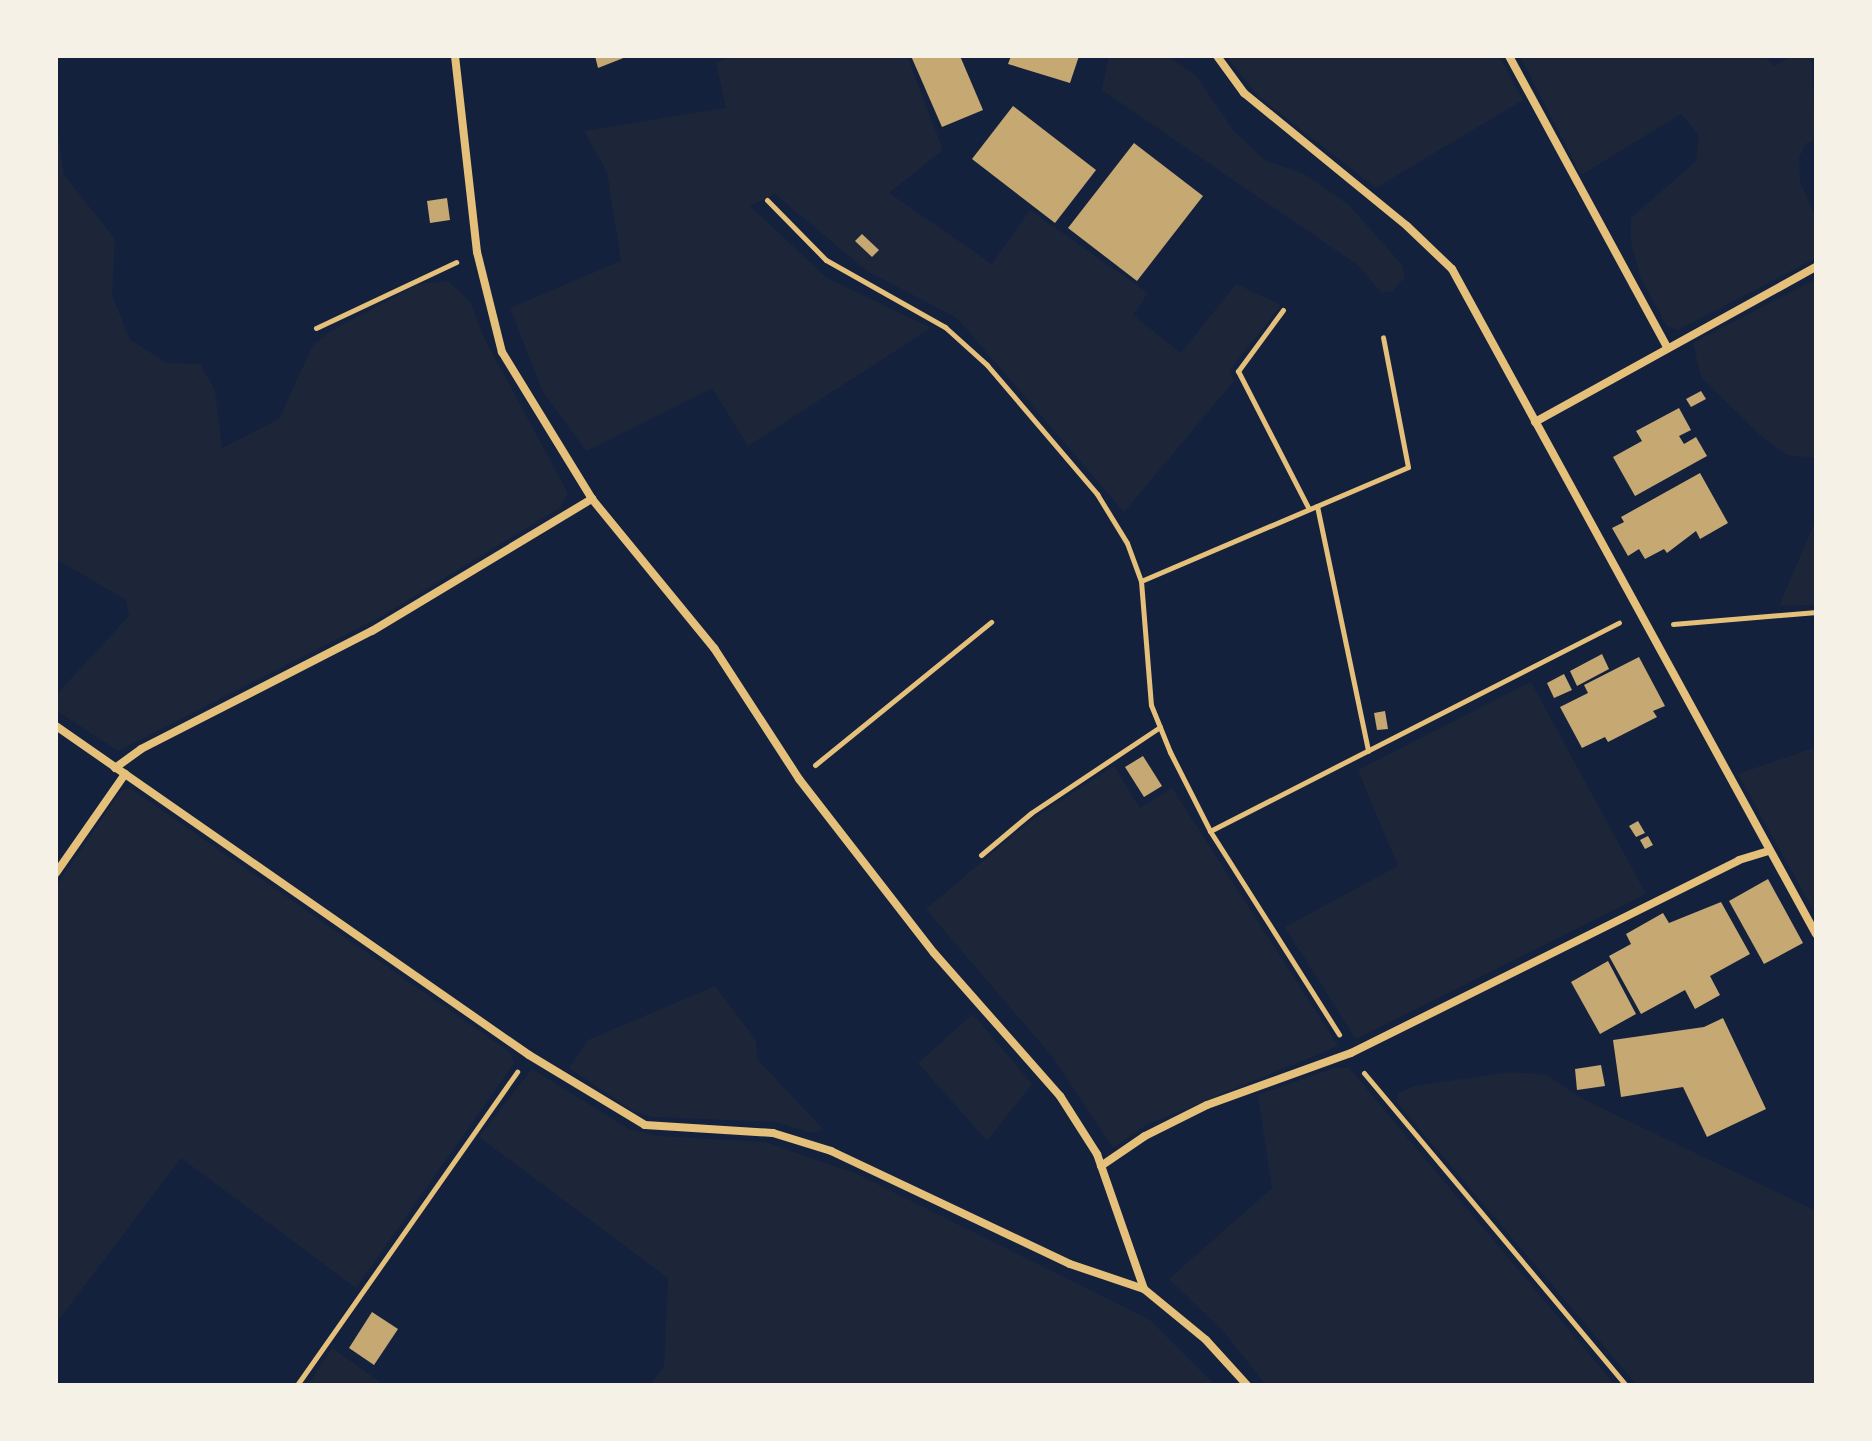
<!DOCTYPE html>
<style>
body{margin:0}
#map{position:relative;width:1872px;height:1441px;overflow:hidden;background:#14213d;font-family:"Nunito Sans",sans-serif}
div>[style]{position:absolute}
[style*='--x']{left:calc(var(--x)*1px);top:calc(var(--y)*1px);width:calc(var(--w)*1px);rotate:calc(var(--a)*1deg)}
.green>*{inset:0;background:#1d2539}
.building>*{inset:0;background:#c6a872}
.path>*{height:5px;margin:-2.5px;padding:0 2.5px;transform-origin:2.5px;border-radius:2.5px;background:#e5c07b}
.minor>*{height:8px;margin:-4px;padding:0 4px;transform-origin:4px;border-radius:4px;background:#e5c07b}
span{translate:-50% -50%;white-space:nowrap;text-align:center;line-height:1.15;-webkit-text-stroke:6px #f6f1e7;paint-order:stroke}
.frame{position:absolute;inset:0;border:58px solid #f6f1e7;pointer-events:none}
</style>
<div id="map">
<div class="green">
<div style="clip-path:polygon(731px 56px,907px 56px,943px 150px,889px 193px,992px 264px,1030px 210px,1148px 293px,1133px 315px,1181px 353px,1236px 284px,1281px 305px,1229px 371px,1234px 381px,1124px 512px,957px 318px,867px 271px,775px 194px,750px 206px,827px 278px,931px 328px,748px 446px,712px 388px,586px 451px,542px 390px,510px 308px,621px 261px,607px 172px,584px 131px,726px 108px,716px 63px)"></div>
<div style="clip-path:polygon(1109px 56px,1168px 56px,1197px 77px,1233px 130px,1266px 161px,1304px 174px,1349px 205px,1402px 265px,1405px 277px,1393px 291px,1381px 292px,1359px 266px,1102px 90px)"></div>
<div style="clip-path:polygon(1226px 56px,1499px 56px,1523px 100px,1376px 188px,1258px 96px)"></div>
<div style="clip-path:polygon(1520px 56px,1764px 56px,1774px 66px,1792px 56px,1811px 56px,1816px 139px,1805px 144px,1799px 158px,1800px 182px,1816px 218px,1816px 258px,1678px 330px,1667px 326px,1641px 279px,1631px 241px,1631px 218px,1696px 161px,1699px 135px,1681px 114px,1581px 175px)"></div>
<div style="clip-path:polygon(56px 121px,64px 175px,115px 239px,112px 295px,130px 340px,167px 363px,200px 364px,215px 390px,222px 448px,279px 419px,313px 345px,331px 331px,419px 284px,448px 281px,470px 301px,484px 338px,568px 493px,561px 507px,380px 617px,118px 751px,56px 710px,56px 695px,129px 616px,126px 600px,56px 559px)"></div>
<div style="clip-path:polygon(1816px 279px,1816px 458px,1787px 455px,1760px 435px,1701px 377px,1693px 343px)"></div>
<div style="clip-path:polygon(1816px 519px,1816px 605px,1779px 606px)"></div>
<div style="clip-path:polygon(1531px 682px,1646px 894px,1356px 1039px,1285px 927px,1398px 866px,1358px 770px)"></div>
<div style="clip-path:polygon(1816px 747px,1816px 915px,1738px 774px)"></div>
<div style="clip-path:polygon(1114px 766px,1140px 808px,1172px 788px,1338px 1046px,1146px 1125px,1113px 1148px,1051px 1055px,926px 909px,1033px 819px)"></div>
<div style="clip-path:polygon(130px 788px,511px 1053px,514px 1063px,356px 1288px,181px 1158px,56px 1323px,56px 886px,120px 792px)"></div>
<div style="clip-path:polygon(715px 986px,756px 1040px,757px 1059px,823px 1129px,812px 1133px,776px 1122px,652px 1117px,633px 1111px,569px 1068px,588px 1040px)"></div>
<div style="clip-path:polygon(973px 1014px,1032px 1084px,987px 1141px,918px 1063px)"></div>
<div style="clip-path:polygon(1334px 1068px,1349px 1068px,1615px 1385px,1266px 1385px,1224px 1332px,1169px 1279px,1272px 1188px,1258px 1095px)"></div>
<div style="clip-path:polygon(532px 1069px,629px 1129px,658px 1136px,765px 1142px,857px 1174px,1150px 1320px,1215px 1385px,650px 1385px,664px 1367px,668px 1278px,479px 1137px)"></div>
<div style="clip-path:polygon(1511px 1072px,1546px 1075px,1585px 1100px,1816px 1211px,1816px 1385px,1637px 1385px,1396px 1101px,1399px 1093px,1414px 1086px)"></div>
<div style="clip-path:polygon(332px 1348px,370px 1375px,384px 1385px,308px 1385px)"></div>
</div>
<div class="building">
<div style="clip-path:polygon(595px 56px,626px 56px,626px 57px,598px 68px)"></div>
<div style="clip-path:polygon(911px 56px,960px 56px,983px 110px,942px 127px)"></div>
<div style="clip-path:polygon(1011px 56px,1079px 56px,1070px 83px,1008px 64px)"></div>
<div style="clip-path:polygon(1013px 106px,1096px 170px,1055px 223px,972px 159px)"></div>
<div style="clip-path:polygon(1134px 143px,1203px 196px,1137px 281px,1068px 228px)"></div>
<div style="clip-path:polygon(447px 198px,450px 220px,430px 223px,427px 201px)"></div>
<div style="clip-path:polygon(862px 234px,879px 250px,872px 257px,855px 241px)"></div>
<div style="clip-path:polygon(1701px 391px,1706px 399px,1691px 407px,1686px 399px)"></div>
<div style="clip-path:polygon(1679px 408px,1691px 430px,1679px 436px,1684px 444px,1696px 437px,1707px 456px,1635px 496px,1613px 457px,1642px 441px,1636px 431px)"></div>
<div style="clip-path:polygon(1700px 473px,1728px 523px,1700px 539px,1696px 531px,1667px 553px,1664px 549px,1645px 559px,1639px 549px,1628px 556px,1612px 528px,1624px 522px,1621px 517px)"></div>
<div style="clip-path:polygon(1602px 654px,1609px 669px,1577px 686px,1570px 671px)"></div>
<div style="clip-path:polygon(1639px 657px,1665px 706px,1653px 711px,1657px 717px,1608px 742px,1605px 737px,1582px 748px,1560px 707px,1588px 693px,1584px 685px)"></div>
<div style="clip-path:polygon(1564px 674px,1572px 690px,1554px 698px,1547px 683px)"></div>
<div style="clip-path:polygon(1385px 711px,1388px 729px,1377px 730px,1374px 713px)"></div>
<div style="clip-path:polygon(1143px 756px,1162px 786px,1144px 797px,1125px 767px)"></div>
<div style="clip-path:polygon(1638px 821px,1645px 833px,1636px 837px,1629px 826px)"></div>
<div style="clip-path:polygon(1648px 836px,1653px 845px,1645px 849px,1640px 840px)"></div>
<div style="clip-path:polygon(1768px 879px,1803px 943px,1764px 964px,1729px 901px)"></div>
<div style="clip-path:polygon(1721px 902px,1750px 954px,1710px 976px,1720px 995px,1695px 1009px,1685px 990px,1641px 1014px,1609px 956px,1631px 944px,1626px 934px,1663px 913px,1669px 923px)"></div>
<div style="clip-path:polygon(1608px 961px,1636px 1014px,1600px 1034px,1571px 982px)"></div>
<div style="clip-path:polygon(1723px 1018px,1766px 1109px,1707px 1137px,1683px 1087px,1621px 1097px,1613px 1040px,1704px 1027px)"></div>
<div style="clip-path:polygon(1601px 1065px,1605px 1086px,1577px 1090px,1575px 1069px)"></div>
<div style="clip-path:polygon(372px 1312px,398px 1329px,374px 1365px,349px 1348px)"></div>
</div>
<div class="path">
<div style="--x:767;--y:200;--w:84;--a:45.5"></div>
<div style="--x:826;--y:260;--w:137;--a:29.4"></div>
<div style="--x:945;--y:327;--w:57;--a:42.1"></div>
<div style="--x:987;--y:365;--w:170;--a:49.5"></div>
<div style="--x:1097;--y:494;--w:57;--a:58.5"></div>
<div style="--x:1127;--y:543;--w:40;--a:69.8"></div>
<div style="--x:1141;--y:581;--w:124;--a:85.4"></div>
<div style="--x:1151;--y:705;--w:51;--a:68"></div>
<div style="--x:1170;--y:752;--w:89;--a:63.1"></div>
<div style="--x:1210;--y:831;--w:241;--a:57.6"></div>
<div style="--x:1283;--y:310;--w:76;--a:126.4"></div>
<div style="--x:1238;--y:371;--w:155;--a:62.8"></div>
<div style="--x:316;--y:328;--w:155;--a:-25.2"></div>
<div style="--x:1317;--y:506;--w:250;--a:78.2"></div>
<div style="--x:1141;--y:581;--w:290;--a:-23.1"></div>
<div style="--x:1408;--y:467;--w:132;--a:-100.9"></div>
<div style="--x:1673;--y:624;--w:144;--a:-4.8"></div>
<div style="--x:815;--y:765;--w:227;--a:-39.1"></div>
<div style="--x:1210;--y:831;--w:459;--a:-27"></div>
<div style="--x:981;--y:855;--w:65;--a:-40"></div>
<div style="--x:1031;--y:813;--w:155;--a:-33.7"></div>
<div style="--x:1364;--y:1073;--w:407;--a:50"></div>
<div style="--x:297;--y:1385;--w:383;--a:-54.9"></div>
</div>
<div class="minor">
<div style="--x:455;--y:56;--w:197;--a:83.6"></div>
<div style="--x:477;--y:252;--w:103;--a:76"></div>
<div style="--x:502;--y:352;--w:172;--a:58.5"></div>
<div style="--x:592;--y:499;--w:193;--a:50.7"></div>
<div style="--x:714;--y:648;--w:156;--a:57"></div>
<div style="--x:799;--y:779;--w:220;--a:52.2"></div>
<div style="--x:934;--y:953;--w:191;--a:48.6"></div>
<div style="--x:1060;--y:1096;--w:69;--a:57.5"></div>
<div style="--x:1097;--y:1154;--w:143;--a:70.8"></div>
<div style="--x:1217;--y:56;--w:46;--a:53.9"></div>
<div style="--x:1244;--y:93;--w:210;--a:39.2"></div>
<div style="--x:1407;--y:226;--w:62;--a:43.7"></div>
<div style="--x:1452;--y:269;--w:758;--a:61.31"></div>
<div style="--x:1509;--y:56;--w:331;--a:61.5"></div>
<div style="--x:1535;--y:422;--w:321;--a:-28.9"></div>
<div style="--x:56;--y:726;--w:576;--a:34.82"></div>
<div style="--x:529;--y:1055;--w:135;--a:31.1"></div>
<div style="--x:645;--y:1125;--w:128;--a:3.6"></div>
<div style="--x:773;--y:1133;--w:61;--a:17.2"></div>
<div style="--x:831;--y:1151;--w:264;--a:25.3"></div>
<div style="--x:1070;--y:1264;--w:78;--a:18.7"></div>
<div style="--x:1144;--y:1289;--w:80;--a:39.4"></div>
<div style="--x:1206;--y:1340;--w:61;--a:47.7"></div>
<div style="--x:115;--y:768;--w:32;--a:-36"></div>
<div style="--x:141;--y:749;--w:259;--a:-27.1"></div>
<div style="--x:372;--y:631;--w:257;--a:-31"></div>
<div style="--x:56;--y:873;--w:121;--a:-55.1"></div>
<div style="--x:1101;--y:1166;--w:53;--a:-34.3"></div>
<div style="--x:1145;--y:1136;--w:69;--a:-26.6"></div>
<div style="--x:1207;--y:1105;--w:153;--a:-19.9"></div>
<div style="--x:1351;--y:1053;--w:433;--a:-26.4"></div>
<div style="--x:1739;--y:860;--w:30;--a:-17"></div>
</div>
<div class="frame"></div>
</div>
